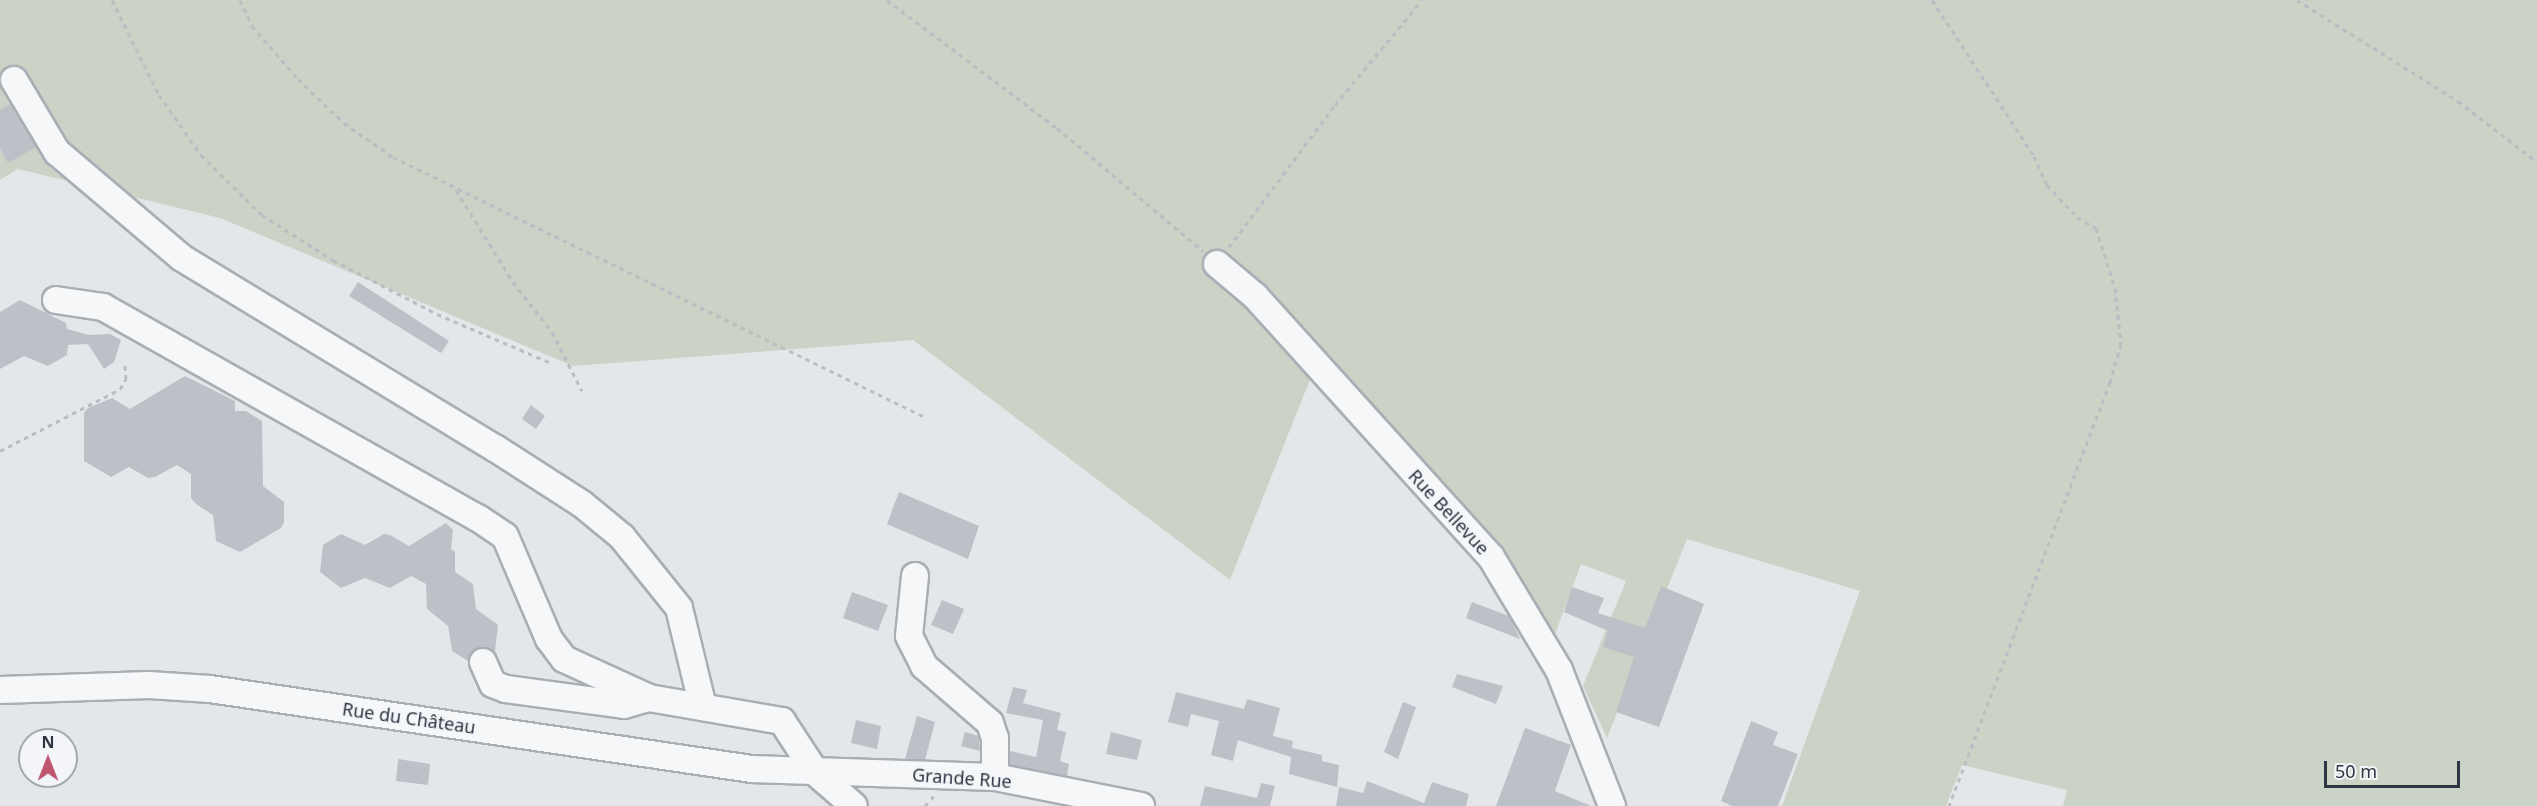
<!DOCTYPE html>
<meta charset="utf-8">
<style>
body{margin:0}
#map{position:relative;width:2537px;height:806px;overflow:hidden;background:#e4e7ea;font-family:"Noto Sans",sans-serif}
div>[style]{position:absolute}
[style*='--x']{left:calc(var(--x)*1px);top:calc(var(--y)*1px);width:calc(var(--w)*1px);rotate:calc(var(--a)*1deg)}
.green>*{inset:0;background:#cad3c6}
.building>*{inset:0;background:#bbc1c7}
.path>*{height:3px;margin-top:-1.5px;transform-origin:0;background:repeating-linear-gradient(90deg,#babdc2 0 4.5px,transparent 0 9px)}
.roads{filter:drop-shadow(2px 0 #a9aeb4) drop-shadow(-2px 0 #a9aeb4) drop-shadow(0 2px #a9aeb4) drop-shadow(0 -2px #a9aeb4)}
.minor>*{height:26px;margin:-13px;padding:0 13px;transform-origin:13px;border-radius:13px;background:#f6f7f9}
span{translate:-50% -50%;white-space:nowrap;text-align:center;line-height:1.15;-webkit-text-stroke:4.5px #f3f5f8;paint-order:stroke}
.street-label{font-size:18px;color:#2d3641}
.north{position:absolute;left:18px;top:728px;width:60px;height:60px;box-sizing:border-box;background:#f3f5f8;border:2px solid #a4a9af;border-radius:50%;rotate:0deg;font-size:16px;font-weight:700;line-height:24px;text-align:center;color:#2d3641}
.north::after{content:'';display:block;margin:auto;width:21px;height:27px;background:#c25570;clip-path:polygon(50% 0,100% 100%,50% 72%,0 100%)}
.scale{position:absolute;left:2324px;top:761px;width:136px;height:27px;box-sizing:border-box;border:3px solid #2d3641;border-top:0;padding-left:8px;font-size:18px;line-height:21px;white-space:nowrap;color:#2d3641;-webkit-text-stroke:4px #f3f5f8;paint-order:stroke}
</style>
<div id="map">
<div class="green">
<div style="clip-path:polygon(0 0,2537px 0,2537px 806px,2063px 806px,2067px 790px,1962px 765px,1946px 806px,1782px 806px,1860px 591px,1687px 539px,1607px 738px,1583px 686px,1626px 581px,1581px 564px,1554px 637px,1538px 643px,1492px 571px,1311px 377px,1230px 580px,913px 340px,573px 366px,220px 218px,18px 169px,0 180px)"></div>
</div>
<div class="building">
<div style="clip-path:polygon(11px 104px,36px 147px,8px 163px,0 148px,0 110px)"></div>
<div style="clip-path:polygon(358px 282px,449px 341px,441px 353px,349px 296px)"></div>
<div style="clip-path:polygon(20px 300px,66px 323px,67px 329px,89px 335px,110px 334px,121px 340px,114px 362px,104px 369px,88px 344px,68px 345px,67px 355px,48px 366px,24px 356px,0 369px,0 312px)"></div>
<div style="clip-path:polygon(185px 376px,235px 401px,235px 411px,246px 411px,262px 421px,263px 486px,284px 502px,284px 522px,281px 528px,240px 552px,216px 541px,213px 515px,196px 504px,191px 498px,191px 474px,177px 465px,155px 477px,148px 478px,129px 467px,111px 477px,84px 461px,84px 413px,88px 408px,112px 398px,130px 409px)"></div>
<div style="clip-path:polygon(531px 405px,545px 416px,536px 429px,522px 419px)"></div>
<div style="clip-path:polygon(899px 492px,979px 526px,968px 559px,887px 524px)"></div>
<div style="clip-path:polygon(446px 523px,453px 530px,451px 549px,455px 552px,455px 572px,473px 584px,476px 609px,498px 625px,495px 651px,477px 648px,468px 661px,452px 651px,448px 626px,427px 609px,426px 584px,411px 576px,390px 588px,365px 578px,341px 588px,320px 572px,323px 545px,341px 534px,365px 545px,384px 534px,390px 535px,409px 546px)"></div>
<div style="clip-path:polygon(1661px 586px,1704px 604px,1659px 727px,1616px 712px,1634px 657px,1603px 647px,1608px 631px,1564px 612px,1572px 587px,1604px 598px,1598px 613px,1645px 628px)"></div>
<div style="clip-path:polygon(852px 592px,888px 605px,878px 631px,843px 618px)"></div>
<div style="clip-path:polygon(942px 600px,964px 609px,953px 634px,931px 625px)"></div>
<div style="clip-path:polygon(1472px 602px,1509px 616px,1520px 639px,1466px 618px)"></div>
<div style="clip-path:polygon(1457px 674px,1503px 686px,1496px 704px,1452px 687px)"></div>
<div style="clip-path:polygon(1013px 687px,1027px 690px,1023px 703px,1061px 713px,1057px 730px,1066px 732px,1060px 761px,1069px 764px,1067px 776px,1010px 765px,1010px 751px,1036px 757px,1043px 720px,1006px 713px)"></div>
<div style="clip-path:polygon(1176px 692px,1244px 709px,1247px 699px,1280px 708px,1273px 736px,1293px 741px,1292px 748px,1322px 755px,1322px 761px,1339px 765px,1337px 787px,1289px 774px,1291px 757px,1238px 740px,1233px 761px,1211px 755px,1219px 721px,1191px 714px,1188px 727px,1168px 722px)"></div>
<div style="clip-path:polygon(1403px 702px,1416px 707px,1398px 759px,1384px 752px)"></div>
<div style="clip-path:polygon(917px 716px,935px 722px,925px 760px,905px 759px)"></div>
<div style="clip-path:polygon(856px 720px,881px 726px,877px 749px,851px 743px)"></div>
<div style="clip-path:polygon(1751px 721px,1778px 732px,1773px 745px,1798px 754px,1778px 806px,1732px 806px,1721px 801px)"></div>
<div style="clip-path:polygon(1525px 728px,1571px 745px,1555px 791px,1591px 806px,1496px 806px)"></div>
<div style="clip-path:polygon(965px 732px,979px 736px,980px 751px,961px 746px)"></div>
<div style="clip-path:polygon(1111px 732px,1142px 740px,1137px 760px,1106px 754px)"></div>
<div style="clip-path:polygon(398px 759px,430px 764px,428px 785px,396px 781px)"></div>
<div style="clip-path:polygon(1367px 781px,1424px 803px,1432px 782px,1469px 794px,1466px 806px,1336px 806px,1339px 787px,1363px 793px)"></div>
<div style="clip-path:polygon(1261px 783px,1275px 786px,1270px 806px,1200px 806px,1205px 786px,1257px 798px)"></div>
</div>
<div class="path">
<div style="--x:112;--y:0;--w:106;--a:63.7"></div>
<div style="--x:159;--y:95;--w:73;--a:55"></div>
<div style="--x:201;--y:155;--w:86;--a:44.5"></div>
<div style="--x:262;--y:215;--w:84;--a:32.4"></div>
<div style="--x:333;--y:260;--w:117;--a:27.4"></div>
<div style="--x:437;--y:314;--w:122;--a:23.2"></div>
<div style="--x:240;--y:0;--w:29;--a:65"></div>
<div style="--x:252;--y:26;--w:70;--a:49"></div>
<div style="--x:298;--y:79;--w:64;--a:43.7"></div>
<div style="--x:344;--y:123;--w:60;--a:34.8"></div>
<div style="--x:393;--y:157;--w:592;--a:26.05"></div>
<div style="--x:887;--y:0;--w:213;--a:37"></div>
<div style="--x:1057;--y:128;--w:191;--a:40.1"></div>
<div style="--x:1932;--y:0;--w:186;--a:56.8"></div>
<div style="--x:2034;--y:156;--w:32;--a:66"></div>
<div style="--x:2047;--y:185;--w:44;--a:46.8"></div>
<div style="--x:2077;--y:217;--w:22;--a:30"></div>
<div style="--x:2096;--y:228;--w:63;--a:72.4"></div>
<div style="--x:2115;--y:288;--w:56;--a:83.9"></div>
<div style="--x:2121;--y:344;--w:40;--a:106"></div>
<div style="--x:2110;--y:382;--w:454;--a:110.8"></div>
<div style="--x:2297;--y:0;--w:190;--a:32.1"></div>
<div style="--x:2458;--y:101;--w:100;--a:37.7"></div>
<div style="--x:456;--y:190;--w:108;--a:58.2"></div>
<div style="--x:513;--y:282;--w:63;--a:52"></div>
<div style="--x:552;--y:332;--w:66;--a:63"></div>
<div style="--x:1229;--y:247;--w:177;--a:-53.3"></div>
<div style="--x:1335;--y:105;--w:136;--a:-50.4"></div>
<div style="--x:0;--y:451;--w:135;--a:-27.3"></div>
<div style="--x:120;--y:389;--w:12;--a:-59"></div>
<div style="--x:126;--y:379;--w:16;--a:-94"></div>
<div style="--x:925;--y:806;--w:13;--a:-48"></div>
</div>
<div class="roads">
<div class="minor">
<div style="--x:14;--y:80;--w:84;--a:59.2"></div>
<div style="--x:57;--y:152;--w:164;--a:40.3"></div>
<div style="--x:182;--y:258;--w:366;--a:31.3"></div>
<div style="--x:495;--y:448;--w:103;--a:32.8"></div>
<div style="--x:582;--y:504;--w:52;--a:39.5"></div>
<div style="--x:622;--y:537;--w:91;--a:51.2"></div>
<div style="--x:679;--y:608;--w:102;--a:76.4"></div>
<div style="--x:1217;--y:264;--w:50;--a:40.1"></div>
<div style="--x:1255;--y:296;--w:352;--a:47.9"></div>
<div style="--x:1491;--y:557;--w:132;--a:59"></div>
<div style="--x:1559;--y:670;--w:146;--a:68.7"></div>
<div style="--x:56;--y:300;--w:48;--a:8.5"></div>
<div style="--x:103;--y:307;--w:430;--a:29.4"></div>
<div style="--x:478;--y:518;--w:32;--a:34"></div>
<div style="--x:505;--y:536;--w:112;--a:66.9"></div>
<div style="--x:549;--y:639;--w:25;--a:53"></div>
<div style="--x:564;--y:659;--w:94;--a:24.6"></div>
<div style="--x:649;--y:698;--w:135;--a:9.8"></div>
<div style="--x:782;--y:721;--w:62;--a:56.8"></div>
<div style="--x:816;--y:773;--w:50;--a:41"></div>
<div style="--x:915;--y:576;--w:60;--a:95.7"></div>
<div style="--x:909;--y:636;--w:34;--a:63"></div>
<div style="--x:924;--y:666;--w:87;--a:40.8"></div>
<div style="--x:990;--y:723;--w:16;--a:72"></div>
<div style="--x:995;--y:738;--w:39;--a:90"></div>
<div style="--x:483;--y:662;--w:24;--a:66"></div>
<div style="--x:493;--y:684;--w:14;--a:21"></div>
<div style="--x:506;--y:689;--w:119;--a:7.7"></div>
<div style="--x:624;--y:705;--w:25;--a:-16"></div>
<div style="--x:0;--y:690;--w:149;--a:-1.9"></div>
<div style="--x:149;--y:685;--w:61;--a:3.8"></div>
<div style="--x:210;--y:689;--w:548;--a:8.4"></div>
<div style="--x:752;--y:769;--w:243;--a:1.9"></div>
<div style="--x:995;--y:777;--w:149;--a:11.2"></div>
</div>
</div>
<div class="street-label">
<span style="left:1449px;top:512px;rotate:47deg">Rue Bellevue</span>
<span style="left:409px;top:718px;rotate:8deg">Rue du Château</span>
<span style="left:962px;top:778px;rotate:4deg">Grande Rue</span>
</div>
<div class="north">N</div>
<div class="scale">50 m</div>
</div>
